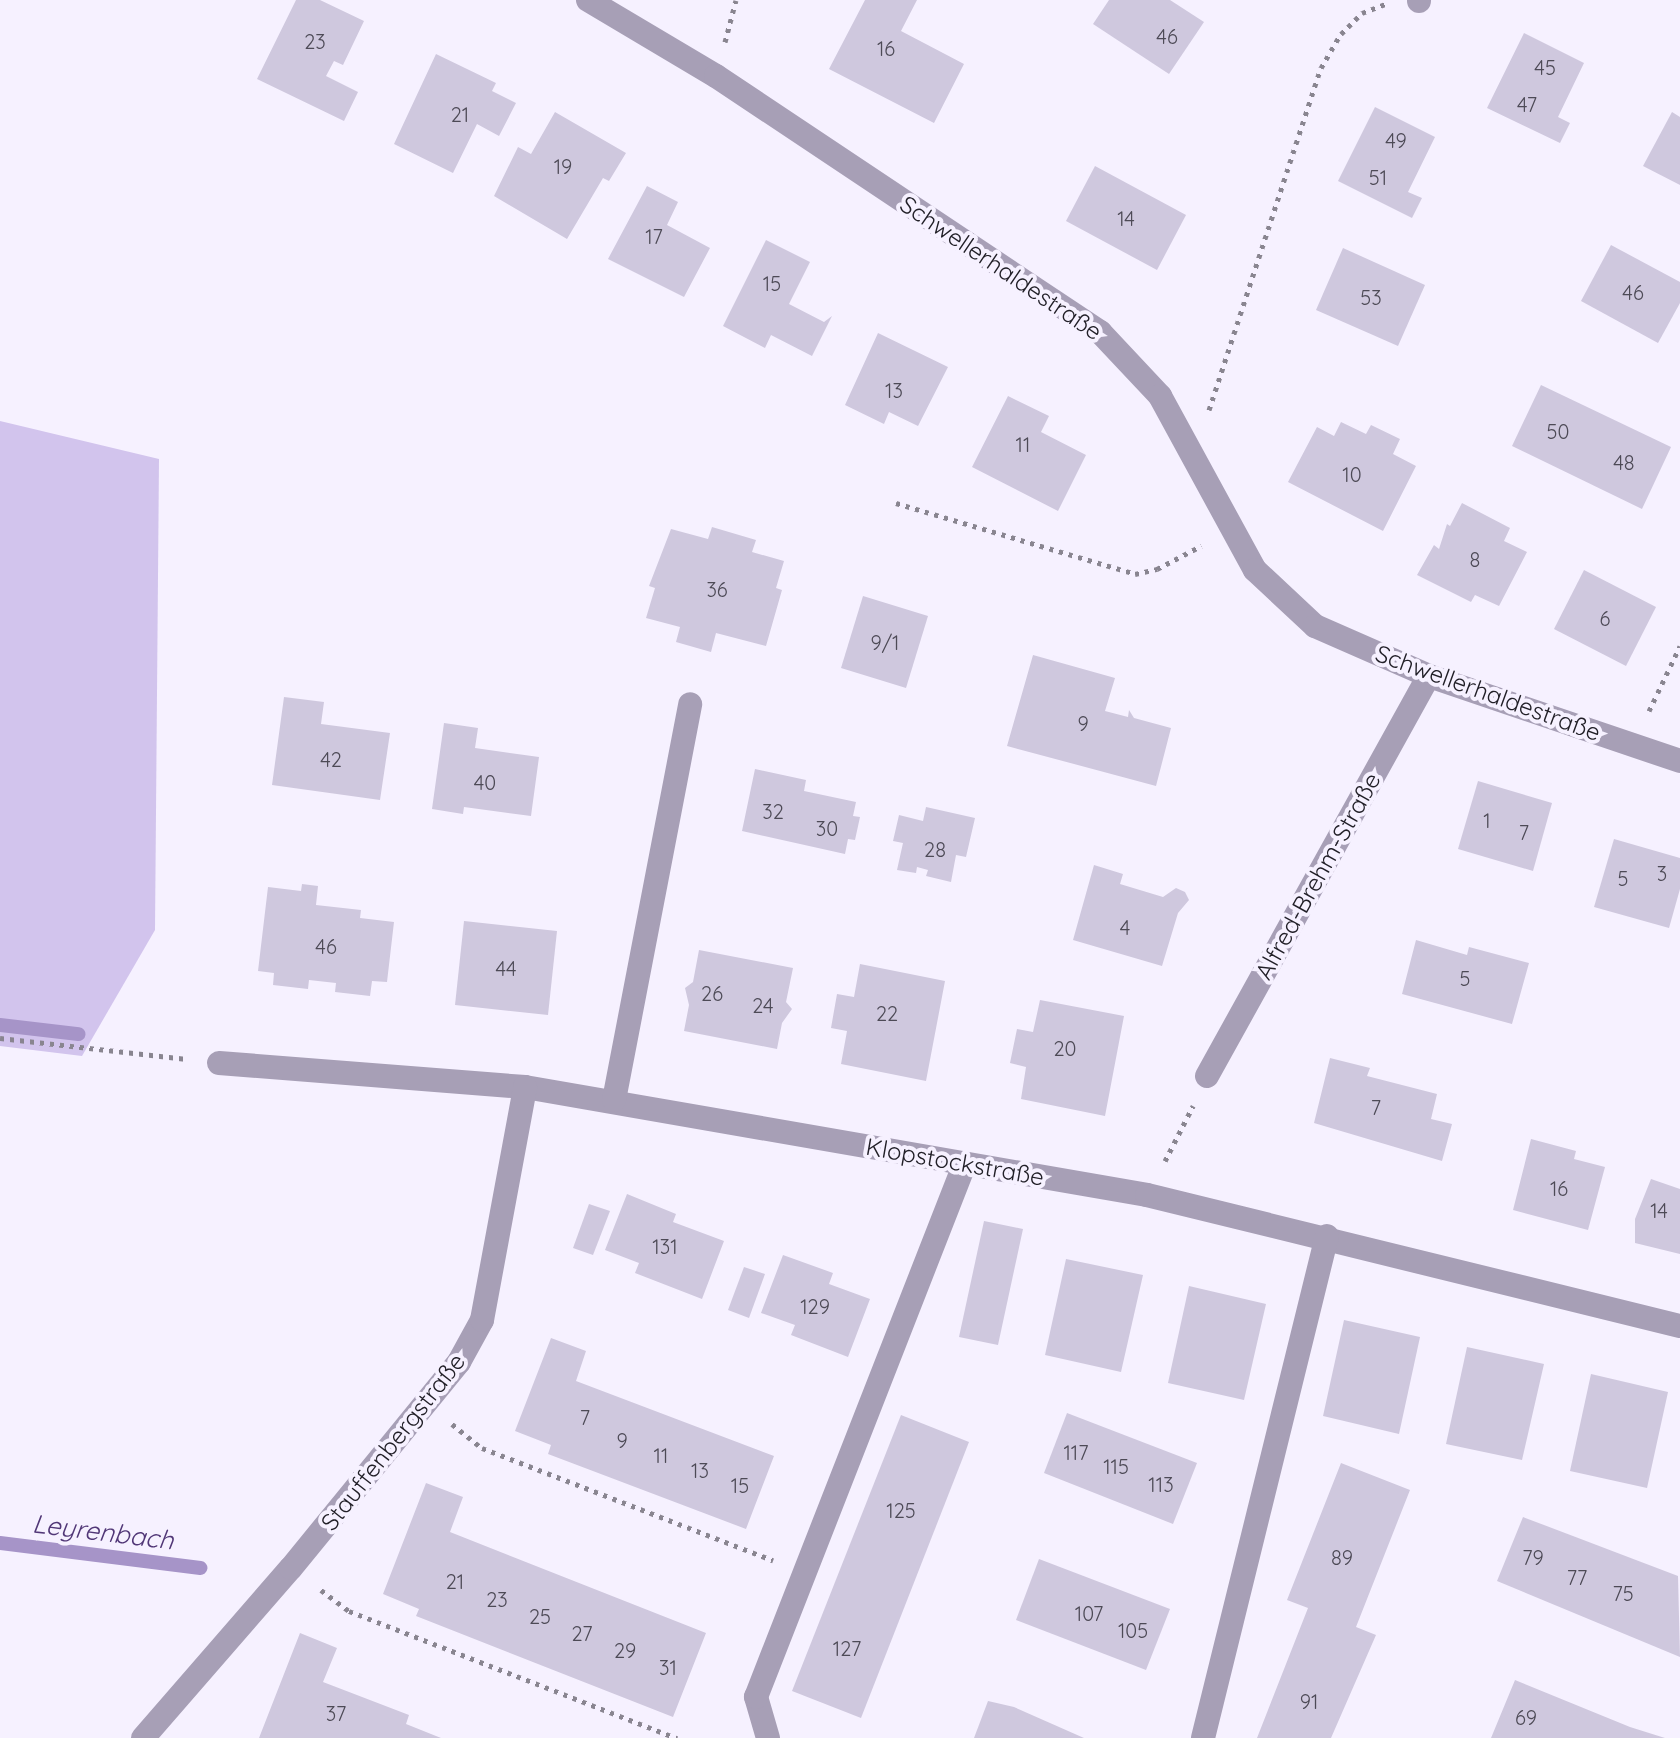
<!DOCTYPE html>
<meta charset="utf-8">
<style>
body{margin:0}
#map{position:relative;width:1680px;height:1738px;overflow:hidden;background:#f6f1ff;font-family:Quicksand,sans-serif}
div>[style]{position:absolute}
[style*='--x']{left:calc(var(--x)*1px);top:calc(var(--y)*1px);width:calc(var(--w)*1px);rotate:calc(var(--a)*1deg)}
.green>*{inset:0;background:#d2c4ed}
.stream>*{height:14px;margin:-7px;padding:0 7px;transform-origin:7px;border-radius:7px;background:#a694c8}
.building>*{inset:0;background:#cfc8de}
.path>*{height:5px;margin-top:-2.5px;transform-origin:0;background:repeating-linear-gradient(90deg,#898590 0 4px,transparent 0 10px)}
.minor>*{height:24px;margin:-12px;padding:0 12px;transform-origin:12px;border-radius:12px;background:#a79fb6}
span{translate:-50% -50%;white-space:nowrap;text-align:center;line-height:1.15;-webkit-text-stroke:8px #f6f1ff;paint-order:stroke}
.number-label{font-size:20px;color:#4d4a56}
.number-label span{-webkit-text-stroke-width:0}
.street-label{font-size:24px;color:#222028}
.water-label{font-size:26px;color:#513777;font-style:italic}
</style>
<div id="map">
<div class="green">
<div style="clip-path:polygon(0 421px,159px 459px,155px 930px,82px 1056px,0 1046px)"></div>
</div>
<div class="stream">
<div style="--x:0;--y:1025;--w:79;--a:6.6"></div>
<div style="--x:0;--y:1543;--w:202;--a:7.1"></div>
</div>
<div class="building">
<div style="clip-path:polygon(296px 0,320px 0,364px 21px,343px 65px,334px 61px,326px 76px,358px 92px,344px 121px,257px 79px)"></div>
<div style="clip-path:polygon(865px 0,917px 0,901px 31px,964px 64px,934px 123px,829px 69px)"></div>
<div style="clip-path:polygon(1109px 0,1170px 0,1204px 22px,1169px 74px,1093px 24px)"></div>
<div style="clip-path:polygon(1524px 33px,1584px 63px,1558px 117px,1570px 123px,1560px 143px,1487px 108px)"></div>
<div style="clip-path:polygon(436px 54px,496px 83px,492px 91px,516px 103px,499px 136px,477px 124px,453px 173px,394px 144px)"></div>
<div style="clip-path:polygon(1375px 107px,1435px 137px,1408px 192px,1422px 198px,1412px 218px,1338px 181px)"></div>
<div style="clip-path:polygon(555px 112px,626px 153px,609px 181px,603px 178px,567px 239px,494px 196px,518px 147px,531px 154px)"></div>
<div style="clip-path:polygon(1672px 112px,1680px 117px,1680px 185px,1643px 166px)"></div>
<div style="clip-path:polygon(1095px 166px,1186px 215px,1157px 270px,1066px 221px)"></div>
<div style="clip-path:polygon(647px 186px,678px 202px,667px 225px,710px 248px,684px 297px,608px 259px)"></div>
<div style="clip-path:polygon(766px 240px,810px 262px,789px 304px,824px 322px,832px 316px,812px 356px,771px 335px,765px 348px,723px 326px)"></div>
<div style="clip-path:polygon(1611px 245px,1680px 282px,1680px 303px,1658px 343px,1581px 301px)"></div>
<div style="clip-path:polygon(1343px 248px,1425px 285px,1398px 346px,1316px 310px)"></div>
<div style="clip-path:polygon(878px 333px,948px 367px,918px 426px,889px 412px,884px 424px,845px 405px)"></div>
<div style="clip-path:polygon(1541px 385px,1671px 447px,1642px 509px,1512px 446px)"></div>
<div style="clip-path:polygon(1008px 396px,1049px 416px,1041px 432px,1086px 455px,1058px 511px,972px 467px)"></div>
<div style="clip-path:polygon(1341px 422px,1366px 434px,1371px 425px,1400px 439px,1393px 454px,1416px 466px,1383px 531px,1288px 482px,1317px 427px,1334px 436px)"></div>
<div style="clip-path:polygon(1462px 503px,1510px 528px,1504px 541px,1527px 552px,1499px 606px,1475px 595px,1471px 602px,1417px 575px,1434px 545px,1439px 549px,1447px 524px,1450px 526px)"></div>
<div style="clip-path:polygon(712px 527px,756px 540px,752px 552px,784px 561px,776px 588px,782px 590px,766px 646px,716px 633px,711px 652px,676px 642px,680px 627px,646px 618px,655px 588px,649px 586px,671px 529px,708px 539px)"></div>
<div style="clip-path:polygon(1584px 570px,1656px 607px,1626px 666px,1554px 629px)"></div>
<div style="clip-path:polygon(863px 596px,928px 616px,906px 688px,841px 668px)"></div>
<div style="clip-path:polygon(1033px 655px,1115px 678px,1105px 711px,1128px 717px,1129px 710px,1134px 718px,1171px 728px,1156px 786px,1007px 746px)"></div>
<div style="clip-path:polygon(284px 697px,324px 702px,321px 724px,390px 733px,380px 800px,272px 785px)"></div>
<div style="clip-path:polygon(444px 723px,478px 728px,475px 748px,539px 757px,531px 816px,464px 807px,463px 814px,432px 809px)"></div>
<div style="clip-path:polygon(755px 769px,806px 780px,804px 791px,856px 802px,853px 816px,860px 817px,855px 840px,848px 839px,845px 854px,742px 831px)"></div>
<div style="clip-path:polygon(1478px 781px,1552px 803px,1533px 871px,1458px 849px)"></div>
<div style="clip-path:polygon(926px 807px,975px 818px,966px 857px,956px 855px,951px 882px,926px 876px,928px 870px,917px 867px,916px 873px,897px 870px,903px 843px,893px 841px,899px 815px,923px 821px)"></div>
<div style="clip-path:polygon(1614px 839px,1680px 858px,1680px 889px,1669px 928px,1594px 907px)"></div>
<div style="clip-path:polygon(1094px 865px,1123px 874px,1120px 884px,1163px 897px,1176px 888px,1185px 892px,1189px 900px,1178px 913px,1162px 966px,1073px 940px)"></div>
<div style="clip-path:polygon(302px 884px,318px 886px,316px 905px,361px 910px,360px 918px,394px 922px,387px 982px,372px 981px,370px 996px,335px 992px,336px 983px,309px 980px,308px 989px,273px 985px,274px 973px,258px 971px,268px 887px,301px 891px)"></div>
<div style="clip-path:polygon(464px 921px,557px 931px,548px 1015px,455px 1005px)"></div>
<div style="clip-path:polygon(1416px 940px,1467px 955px,1469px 947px,1529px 963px,1512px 1024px,1402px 994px)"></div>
<div style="clip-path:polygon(699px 950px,793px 968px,786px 1002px,792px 1009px,782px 1023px,777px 1049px,684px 1031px,689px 1005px,685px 988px,693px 982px)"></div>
<div style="clip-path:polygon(860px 964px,945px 981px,926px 1081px,841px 1064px,847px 1031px,831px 1028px,837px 994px,854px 997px)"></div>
<div style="clip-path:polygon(1040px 1000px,1124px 1016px,1105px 1116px,1021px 1099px,1026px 1067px,1010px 1063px,1017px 1029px,1033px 1032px)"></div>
<div style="clip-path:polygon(1330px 1058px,1370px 1068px,1367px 1076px,1437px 1094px,1431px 1119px,1452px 1124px,1442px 1161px,1314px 1123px)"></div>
<div style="clip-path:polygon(1531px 1139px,1576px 1151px,1574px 1159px,1605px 1167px,1588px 1230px,1513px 1210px)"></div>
<div style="clip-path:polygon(1651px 1179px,1680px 1189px,1680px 1254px,1635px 1243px,1635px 1219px)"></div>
<div style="clip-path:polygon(627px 1194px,676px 1214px,673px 1222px,724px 1241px,702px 1299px,635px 1273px,639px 1263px,605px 1250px)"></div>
<div style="clip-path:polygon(589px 1204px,610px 1211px,593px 1255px,573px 1248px)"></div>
<div style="clip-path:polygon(984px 1221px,1023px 1229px,998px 1345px,959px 1337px)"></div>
<div style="clip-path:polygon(783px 1255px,833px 1273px,829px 1284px,870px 1299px,848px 1357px,791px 1335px,795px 1325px,761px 1313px)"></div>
<div style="clip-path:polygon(1066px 1259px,1143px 1275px,1121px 1372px,1045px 1355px)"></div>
<div style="clip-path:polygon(744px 1267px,765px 1274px,749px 1318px,728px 1310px)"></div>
<div style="clip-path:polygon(1189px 1286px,1266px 1304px,1244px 1400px,1168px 1383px)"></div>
<div style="clip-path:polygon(1344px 1320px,1420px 1337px,1399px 1434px,1323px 1416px)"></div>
<div style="clip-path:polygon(551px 1338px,586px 1351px,576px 1381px,774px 1456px,746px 1529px,548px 1454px,551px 1445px,515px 1431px)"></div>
<div style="clip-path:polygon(1467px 1347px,1544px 1364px,1522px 1460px,1446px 1444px)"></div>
<div style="clip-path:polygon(1591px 1374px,1668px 1392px,1647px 1488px,1570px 1471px)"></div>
<div style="clip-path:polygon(1067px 1413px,1197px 1463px,1173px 1524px,1044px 1473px)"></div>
<div style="clip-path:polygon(901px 1415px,969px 1442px,861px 1718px,792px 1691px)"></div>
<div style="clip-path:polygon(1341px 1463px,1410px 1490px,1356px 1627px,1376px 1635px,1331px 1738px,1257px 1738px,1308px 1608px,1287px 1600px)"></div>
<div style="clip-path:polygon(426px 1483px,463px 1497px,450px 1532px,706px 1633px,673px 1717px,416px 1616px,419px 1609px,383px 1594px)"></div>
<div style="clip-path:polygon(1523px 1517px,1678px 1576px,1680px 1657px,1497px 1581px)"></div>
<div style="clip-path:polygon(1039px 1559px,1170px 1609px,1146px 1670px,1016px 1620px)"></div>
<div style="clip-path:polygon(300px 1633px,337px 1648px,323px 1682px,409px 1715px,406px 1724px,441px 1738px,259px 1738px)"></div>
<div style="clip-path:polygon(1515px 1680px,1630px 1727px,1665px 1738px,1491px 1738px)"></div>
<div style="clip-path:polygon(988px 1701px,1014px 1707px,1084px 1738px,974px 1738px)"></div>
</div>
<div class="path">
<div style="--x:725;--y:42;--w:43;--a:-75.3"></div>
<div style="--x:1209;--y:410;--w:360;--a:-71.9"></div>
<div style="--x:1321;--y:68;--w:39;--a:-60"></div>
<div style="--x:1341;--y:34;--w:30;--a:-45"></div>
<div style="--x:1362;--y:13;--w:26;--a:-21"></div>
<div style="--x:896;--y:503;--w:249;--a:16.5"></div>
<div style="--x:1135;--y:574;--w:23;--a:-13"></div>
<div style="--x:1157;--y:569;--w:50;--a:-27.6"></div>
<div style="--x:1649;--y:711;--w:72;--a:-64.5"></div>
<div style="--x:0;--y:1038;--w:188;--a:6.4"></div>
<div style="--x:1165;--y:1161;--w:62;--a:-63"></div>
<div style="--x:452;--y:1424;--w:38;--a:39"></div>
<div style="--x:482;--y:1448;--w:312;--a:21.1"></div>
<div style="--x:321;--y:1590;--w:35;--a:37"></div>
<div style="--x:349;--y:1611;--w:352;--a:21.2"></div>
</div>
<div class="minor">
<div style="--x:588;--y:0;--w:149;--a:30.7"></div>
<div style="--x:716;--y:76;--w:462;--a:33.7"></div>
<div style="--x:1100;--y:332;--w:88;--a:46.8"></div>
<div style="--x:1160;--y:396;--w:198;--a:61.4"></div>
<div style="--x:1255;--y:570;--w:82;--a:43"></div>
<div style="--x:1315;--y:626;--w:124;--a:23.7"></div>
<div style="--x:1429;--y:676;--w:265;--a:18.7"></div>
<div style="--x:1419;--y:0;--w:1;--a:90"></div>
<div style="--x:219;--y:1063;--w:307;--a:4.5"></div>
<div style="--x:525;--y:1087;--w:631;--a:9.85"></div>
<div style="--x:1147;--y:1195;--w:549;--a:13.81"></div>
<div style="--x:1207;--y:1076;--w:457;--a:-61"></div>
<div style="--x:614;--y:1100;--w:403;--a:-79.1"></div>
<div style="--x:143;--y:1738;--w:225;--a:-49"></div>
<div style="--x:291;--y:1568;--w:266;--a:-50.8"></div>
<div style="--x:459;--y:1362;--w:48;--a:-61.3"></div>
<div style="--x:482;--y:1320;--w:237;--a:-79.5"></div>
<div style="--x:768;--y:1738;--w:43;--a:-106.3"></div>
<div style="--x:756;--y:1697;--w:573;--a:-68.63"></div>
<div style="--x:1203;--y:1738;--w:517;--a:-76.13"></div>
</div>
<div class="number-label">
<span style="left:1167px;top:36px">46</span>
<span style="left:315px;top:41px">23</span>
<span style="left:886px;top:48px">16</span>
<span style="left:1545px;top:67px">45</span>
<span style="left:1527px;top:104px">47</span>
<span style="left:460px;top:114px">21</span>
<span style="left:1396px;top:140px">49</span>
<span style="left:563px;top:166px">19</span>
<span style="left:1378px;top:177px">51</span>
<span style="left:1126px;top:218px">14</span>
<span style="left:654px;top:236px">17</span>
<span style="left:772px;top:283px">15</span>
<span style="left:1633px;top:292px">46</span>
<span style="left:1371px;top:297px">53</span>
<span style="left:894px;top:390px">13</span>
<span style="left:1558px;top:431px">50</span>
<span style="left:1023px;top:444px">11</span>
<span style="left:1624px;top:462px">48</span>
<span style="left:1352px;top:474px">10</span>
<span style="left:1475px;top:559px">8</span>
<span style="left:717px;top:589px">36</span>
<span style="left:1605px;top:618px">6</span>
<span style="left:885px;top:642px">9/1</span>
<span style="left:1083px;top:723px">9</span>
<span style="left:331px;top:759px">42</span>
<span style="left:485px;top:782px">40</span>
<span style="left:773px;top:811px">32</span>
<span style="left:1487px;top:820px">1</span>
<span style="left:827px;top:828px">30</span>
<span style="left:1524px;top:832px">7</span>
<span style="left:935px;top:849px">28</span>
<span style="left:1662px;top:873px">3</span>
<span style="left:1623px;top:878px">5</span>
<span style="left:1125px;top:927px">4</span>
<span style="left:326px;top:946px">46</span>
<span style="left:506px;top:968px">44</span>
<span style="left:1465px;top:978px">5</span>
<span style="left:712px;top:993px">26</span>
<span style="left:763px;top:1005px">24</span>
<span style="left:887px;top:1013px">22</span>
<span style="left:1065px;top:1048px">20</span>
<span style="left:1376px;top:1107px">7</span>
<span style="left:1559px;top:1188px">16</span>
<span style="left:1659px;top:1210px">14</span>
<span style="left:665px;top:1246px">131</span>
<span style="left:815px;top:1306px">129</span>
<span style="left:585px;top:1417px">7</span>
<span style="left:622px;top:1440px">9</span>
<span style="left:1076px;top:1452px">117</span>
<span style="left:661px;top:1455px">11</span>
<span style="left:1116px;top:1466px">115</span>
<span style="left:700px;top:1470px">13</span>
<span style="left:1161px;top:1484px">113</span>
<span style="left:740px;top:1485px">15</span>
<span style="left:901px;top:1510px">125</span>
<span style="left:1342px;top:1557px">89</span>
<span style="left:1533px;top:1557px">79</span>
<span style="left:1577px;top:1577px">77</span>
<span style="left:455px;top:1581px">21</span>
<span style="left:1623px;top:1593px">75</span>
<span style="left:497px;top:1599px">23</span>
<span style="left:1089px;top:1613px">107</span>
<span style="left:540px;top:1616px">25</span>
<span style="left:1133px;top:1630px">105</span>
<span style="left:582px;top:1633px">27</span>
<span style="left:847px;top:1648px">127</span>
<span style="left:625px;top:1650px">29</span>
<span style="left:668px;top:1667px">31</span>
<span style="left:1309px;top:1701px">91</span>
<span style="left:336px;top:1713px">37</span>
<span style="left:1526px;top:1717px">69</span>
</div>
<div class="street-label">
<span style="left:1001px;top:268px;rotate:34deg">Schwellerhaldestraße</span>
<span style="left:1488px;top:693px;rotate:20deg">Schwellerhaldestraße</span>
<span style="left:1318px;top:876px;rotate:-61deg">Alfred-Brehm-Straße</span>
<span style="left:955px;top:1162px;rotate:10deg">Klopstockstraße</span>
<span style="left:393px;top:1442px;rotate:-52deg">Stauffenbergstraße</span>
</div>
<div class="water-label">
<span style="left:103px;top:1532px;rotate:7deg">Leyrenbach</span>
</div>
</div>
